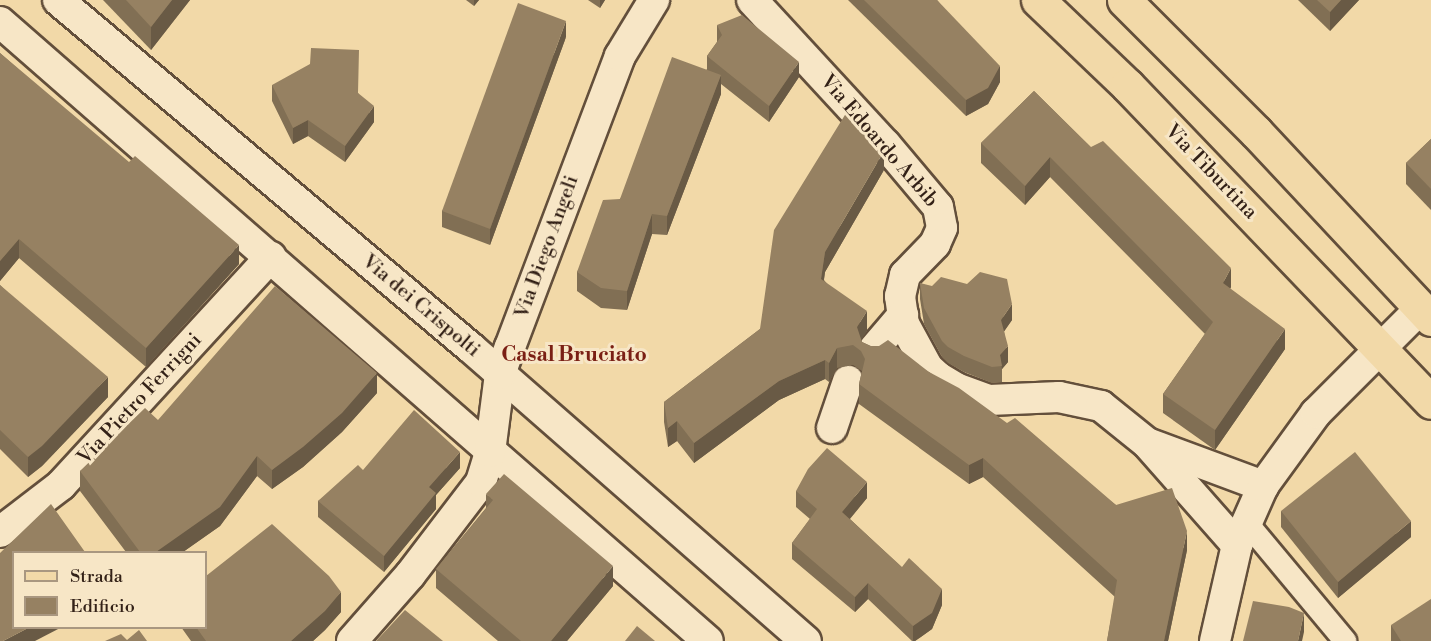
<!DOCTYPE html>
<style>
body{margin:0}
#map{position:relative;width:1431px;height:641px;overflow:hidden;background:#f2d9a8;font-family:"Libre Bodoni",serif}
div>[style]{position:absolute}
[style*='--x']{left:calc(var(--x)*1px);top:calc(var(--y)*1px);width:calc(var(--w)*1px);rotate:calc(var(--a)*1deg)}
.roads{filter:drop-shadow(2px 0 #634f3b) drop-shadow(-2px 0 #634f3b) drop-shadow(0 2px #634f3b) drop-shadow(0 -2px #634f3b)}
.pedestrian>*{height:22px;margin:-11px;padding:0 11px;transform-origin:11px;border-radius:11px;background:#f7e6c6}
.minor>*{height:30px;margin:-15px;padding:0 15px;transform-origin:15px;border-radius:15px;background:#f7e6c6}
.primary>*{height:33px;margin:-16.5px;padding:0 16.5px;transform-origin:16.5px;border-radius:16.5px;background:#f2d9a8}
.wall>*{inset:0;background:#816f54}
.shaded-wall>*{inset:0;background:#695a45}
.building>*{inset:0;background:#968162}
span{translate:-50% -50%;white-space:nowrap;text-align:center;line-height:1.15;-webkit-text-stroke:6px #f7e6c6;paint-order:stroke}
.street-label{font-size:20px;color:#332117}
.neighbourhood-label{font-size:21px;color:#7a1f14;font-weight:700}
.legend{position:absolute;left:12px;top:551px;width:195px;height:78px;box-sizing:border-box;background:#f7e6c6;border:2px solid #a99780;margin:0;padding:8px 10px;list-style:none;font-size:18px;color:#332117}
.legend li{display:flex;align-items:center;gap:12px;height:30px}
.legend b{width:30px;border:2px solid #a99780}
</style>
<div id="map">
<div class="roads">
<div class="pedestrian">
<div style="--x:1246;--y:522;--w:155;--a:50.2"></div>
</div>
<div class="minor">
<div style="--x:58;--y:0;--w:540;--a:40.12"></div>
<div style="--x:471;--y:348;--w:445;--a:41.2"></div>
<div style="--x:752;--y:0;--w:196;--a:47.3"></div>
<div style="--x:885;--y:144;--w:82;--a:49.9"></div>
<div style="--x:938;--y:207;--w:21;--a:79"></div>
<div style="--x:942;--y:228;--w:17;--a:114"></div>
<div style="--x:935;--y:244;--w:43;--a:134.1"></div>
<div style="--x:905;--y:275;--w:22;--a:103"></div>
<div style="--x:900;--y:296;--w:28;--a:82"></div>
<div style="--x:904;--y:324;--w:50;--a:61.4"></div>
<div style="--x:928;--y:368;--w:13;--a:42"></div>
<div style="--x:938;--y:377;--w:21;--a:31"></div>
<div style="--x:956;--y:388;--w:35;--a:20"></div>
<div style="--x:989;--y:400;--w:70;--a:-2.5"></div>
<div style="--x:1059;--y:397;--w:43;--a:12.1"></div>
<div style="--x:1101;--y:406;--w:59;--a:38.8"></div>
<div style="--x:1147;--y:443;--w:136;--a:48.6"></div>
<div style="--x:0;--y:22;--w:940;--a:41.16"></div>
<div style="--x:874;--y:349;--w:45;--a:-49.5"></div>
<div style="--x:832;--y:428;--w:50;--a:-71.2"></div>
<div style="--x:1150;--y:444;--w:121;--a:20.4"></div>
<div style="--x:0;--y:532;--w:77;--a:-37.6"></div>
<div style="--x:61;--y:485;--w:310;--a:-47.4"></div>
<div style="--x:352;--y:641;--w:88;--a:-48.7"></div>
<div style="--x:410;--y:575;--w:117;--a:-52.6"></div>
<div style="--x:481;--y:482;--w:31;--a:-73"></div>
<div style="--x:490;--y:452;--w:79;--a:-82.7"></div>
<div style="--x:500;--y:374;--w:29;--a:-70"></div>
<div style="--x:510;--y:347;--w:311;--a:-69.3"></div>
<div style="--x:620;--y:56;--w:66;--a:-58.7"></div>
<div style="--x:1215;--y:641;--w:98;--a:-77.1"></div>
<div style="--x:1237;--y:545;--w:64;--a:-66.2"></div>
<div style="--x:1263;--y:486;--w:90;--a:-54"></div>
<div style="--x:1316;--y:413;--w:148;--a:-45"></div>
</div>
<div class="primary">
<div style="--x:1038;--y:0;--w:123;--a:43.7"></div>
<div style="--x:1127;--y:85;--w:439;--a:46.2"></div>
<div style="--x:1124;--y:0;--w:187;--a:45"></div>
<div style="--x:1256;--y:132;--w:256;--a:46.9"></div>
</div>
</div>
<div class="wall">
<div style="clip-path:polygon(103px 0,190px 0,151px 50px)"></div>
<div style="clip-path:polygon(466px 0,479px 0,474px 6px)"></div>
<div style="clip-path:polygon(588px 0,605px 0,600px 8px)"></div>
<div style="clip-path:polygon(848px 0,937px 0,1000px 82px,988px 104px,966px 116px)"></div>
<div style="clip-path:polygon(1298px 0,1359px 0,1330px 31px)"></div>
<div style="clip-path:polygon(717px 25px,799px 77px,769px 122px,721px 84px,721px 94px,667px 235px,652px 234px,627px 310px,601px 308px,577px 291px,577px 272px,620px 199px,707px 69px,707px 56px,717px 42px)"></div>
<div style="clip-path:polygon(566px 37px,490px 245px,442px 227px,442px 211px)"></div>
<div style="clip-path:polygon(0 53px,239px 264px,146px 367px,19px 258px,0 281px)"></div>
<div style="clip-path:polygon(272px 85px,358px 93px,374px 122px,345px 162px,308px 136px,293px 144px,272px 101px)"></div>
<div style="clip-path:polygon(1034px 91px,1231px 287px,1230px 289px,1285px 349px,1215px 450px,1163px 413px,1163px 394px,1205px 334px,1050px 177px,1025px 205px,981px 163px,981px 143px)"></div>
<div style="clip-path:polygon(1431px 139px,1431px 210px,1406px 184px,1406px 163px)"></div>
<div style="clip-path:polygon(884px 170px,825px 272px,824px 280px,867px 331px,861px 339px,862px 342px,929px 372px,1116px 505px,1187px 550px,1168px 641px,1107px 641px,1115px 597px,983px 477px,969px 484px,859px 404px,859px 384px,862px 371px,853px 365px,837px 368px,829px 382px,825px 379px,779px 400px,694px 463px,677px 441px,668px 447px,664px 422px,664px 402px,760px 329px)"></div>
<div style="clip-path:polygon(920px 283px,1012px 320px,1004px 331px,1008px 362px,1002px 369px,1002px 382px,992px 383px,964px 372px,948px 363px,942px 357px,924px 324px,920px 299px)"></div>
<div style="clip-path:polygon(0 285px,108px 397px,42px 466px,28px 477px,0 449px)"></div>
<div style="clip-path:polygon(377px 393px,342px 432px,303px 467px,272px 489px,257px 476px,220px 526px,183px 552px,126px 552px,80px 491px,80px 471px,158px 420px)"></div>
<div style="clip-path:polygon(460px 468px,436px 495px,436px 509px,384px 572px,318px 517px,318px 501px,363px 470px)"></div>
<div style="clip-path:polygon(796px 491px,867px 498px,850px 519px,942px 605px,932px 629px,915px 641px,912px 641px,868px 599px,855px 612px,792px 559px,792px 543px,810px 519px,796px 507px)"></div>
<div style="clip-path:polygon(486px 494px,613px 586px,567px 641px,498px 641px,436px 588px,436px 569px,486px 508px)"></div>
<div style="clip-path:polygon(1281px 511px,1411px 537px,1338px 598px,1281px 527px)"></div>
<div style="clip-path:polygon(341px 612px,325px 630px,313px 641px,191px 641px,181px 627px,206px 627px)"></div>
<div style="clip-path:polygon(1391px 625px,1431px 641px,1391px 641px)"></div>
</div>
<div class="shaded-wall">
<div style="clip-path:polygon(172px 0,190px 0,151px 50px,151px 27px)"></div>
<div style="clip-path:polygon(474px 0,479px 0,474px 6px)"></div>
<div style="clip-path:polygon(600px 0,605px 0,600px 8px)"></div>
<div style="clip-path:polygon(1341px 0,1359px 0,1330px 31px,1330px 12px)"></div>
<div style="clip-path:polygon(566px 21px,566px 37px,490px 245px,490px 229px)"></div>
<div style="clip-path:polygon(799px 62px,799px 77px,769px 122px,769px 106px)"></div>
<div style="clip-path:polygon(1000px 66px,1000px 82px,988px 104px,966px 116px,966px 100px)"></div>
<div style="clip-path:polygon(721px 75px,721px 94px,667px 235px,667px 216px)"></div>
<div style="clip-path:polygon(374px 106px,374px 122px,345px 162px,345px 146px)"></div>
<div style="clip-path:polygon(308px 120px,308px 136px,293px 144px,293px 128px)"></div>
<div style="clip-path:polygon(884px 151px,884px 170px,825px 272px,821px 298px,821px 279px,825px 252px)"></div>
<div style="clip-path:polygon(1050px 157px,1050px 177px,1025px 205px,1025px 186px)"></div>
<div style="clip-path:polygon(652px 214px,652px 234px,627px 310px,627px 291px)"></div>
<div style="clip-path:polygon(19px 239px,19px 258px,0 281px,0 261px)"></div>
<div style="clip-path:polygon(239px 245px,239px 264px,146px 367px,146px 348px)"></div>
<div style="clip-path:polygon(1231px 268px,1231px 287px,1223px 302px,1223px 283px)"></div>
<div style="clip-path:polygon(1012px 304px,1012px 320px,1001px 336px,1001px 320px)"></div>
<div style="clip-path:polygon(867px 311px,867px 331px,857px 346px,857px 327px)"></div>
<div style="clip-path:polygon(1285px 329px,1285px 349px,1215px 450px,1215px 430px)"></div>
<div style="clip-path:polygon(1008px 346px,1008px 362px,1002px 369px,1000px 355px)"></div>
<div style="clip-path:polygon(837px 348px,837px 368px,829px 382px,829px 363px)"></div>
<div style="clip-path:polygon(825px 360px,825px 379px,779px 400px,694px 463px,694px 443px,779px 381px)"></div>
<div style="clip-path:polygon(377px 373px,377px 393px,342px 432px,303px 467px,272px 489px,272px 470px)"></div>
<div style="clip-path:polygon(108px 377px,108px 397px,42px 466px,28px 477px,28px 457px)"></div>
<div style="clip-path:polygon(677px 421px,677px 441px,668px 447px,668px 428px)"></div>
<div style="clip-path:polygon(460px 452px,460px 468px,436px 495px,436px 509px,384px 572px,384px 556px,429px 487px)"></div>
<div style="clip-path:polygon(257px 456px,257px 476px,220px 526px,183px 552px,156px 552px)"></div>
<div style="clip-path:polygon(983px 458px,983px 477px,969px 484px,969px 465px)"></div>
<div style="clip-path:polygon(867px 482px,867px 498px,842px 528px,842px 512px)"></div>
<div style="clip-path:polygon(1411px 521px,1411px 537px,1338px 598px,1338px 582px)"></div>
<div style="clip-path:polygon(1187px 531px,1187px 550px,1168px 641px,1164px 641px)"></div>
<div style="clip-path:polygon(613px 566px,613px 586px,567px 641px,551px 641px)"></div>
<div style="clip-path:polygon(868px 583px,868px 599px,855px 612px,855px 597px)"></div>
<div style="clip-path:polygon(942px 589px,942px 605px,932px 629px,915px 641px,913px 641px,913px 626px)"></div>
<div style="clip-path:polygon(341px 592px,341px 612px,325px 630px,313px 641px,291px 641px)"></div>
<div style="clip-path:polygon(1304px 613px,1304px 632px,1302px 641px,1298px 641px)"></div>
<div style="clip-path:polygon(30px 627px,62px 627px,35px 641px,3px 641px)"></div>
</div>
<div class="building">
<div style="clip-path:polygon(126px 0,172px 0,151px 27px)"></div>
<div style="clip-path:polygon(864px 0,937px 0,1000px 66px,988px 88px,966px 100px)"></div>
<div style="clip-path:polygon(1317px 0,1341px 0,1330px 12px)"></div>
<div style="clip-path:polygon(518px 3px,566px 21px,490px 229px,442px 211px)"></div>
<div style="clip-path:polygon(742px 15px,799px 62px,769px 106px,707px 56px,722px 35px,717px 25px)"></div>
<div style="clip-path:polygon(311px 48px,359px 50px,358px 93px,374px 106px,345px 146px,308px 120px,293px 128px,272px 85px,310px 64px)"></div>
<div style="clip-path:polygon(0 53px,129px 162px,135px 156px,239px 245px,146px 348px,19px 239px,0 261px)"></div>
<div style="clip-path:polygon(672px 57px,721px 75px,667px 216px,652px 214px,627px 291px,601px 288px,577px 272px,603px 200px,620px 199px)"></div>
<div style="clip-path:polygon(1034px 91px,1091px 147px,1103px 141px,1231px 268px,1223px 283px,1285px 329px,1215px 430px,1163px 394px,1213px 322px,1050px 157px,1025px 186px,981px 143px)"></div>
<div style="clip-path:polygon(848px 110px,884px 151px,825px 252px,821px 279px,867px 311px,857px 327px,862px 342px,870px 346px,879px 346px,888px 340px,929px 372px,959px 388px,1007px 423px,1015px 418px,1116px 505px,1172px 488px,1187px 531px,1164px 641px,1107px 641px,1117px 580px,983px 458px,969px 465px,859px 384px,865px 359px,861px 351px,853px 345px,837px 348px,829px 363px,825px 360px,779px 381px,694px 443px,677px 421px,668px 428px,664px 402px,760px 329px,774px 230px)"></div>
<div style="clip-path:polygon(1431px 139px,1431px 189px,1406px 163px)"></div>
<div style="clip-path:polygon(980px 272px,1007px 279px,1012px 304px,1001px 320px,1008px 346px,1000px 355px,1002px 366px,992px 367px,964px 356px,948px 347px,942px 341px,924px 308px,920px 283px,932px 286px,941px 277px,967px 284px)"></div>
<div style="clip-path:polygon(0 285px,108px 377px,42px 446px,28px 457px,0 430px)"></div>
<div style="clip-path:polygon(275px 286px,377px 373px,342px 413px,303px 447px,272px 470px,257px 456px,220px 507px,156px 552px,140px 552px,80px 471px,145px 408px,158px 420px)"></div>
<div style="clip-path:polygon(414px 410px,460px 452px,429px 487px,436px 493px,384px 556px,318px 501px,358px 465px,363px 470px)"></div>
<div style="clip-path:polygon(827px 448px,867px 482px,842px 512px,902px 567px,909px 558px,942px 589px,932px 613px,913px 626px,868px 583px,855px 597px,792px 543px,817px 509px,796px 491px,808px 469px)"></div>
<div style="clip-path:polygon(1355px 452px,1411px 521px,1338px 582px,1281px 511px)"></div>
<div style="clip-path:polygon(504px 474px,613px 566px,551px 641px,521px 641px,436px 569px,493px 500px,486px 494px)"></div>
<div style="clip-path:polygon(51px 504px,85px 552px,14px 552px,14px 627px,30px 627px,3px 641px,0 641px,0 553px)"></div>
<div style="clip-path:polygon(272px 524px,329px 576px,341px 592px,325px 611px,291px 641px,206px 641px,196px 627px,206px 627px,206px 576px)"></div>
<div style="clip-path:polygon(1431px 599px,1431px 641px,1401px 641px,1391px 625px)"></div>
<div style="clip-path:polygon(1253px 601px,1289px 607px,1304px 613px,1298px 641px,1243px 641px)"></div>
<div style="clip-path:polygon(405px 610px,443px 641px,376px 641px)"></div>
<div style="clip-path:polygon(637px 626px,655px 641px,625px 641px)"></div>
<div style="clip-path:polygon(139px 630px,147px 641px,105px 641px,121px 634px,127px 640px)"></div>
</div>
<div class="street-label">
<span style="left:879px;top:141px;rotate:49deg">Via Edoardo Arbib</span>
<span style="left:1211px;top:172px;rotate:46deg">Via Tiburtina</span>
<span style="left:547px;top:247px;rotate:-70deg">Via Diego Angeli</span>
<span style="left:421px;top:306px;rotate:40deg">Via dei Crispolti</span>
<span style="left:140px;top:399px;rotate:-47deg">Via Pietro Ferrigni</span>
</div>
<div class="neighbourhood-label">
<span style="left:574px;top:355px">Casal Bruciato</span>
</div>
<ul class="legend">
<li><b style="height:8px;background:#f2d9a8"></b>Strada</li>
<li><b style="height:16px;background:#968162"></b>Edificio</li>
</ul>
</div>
